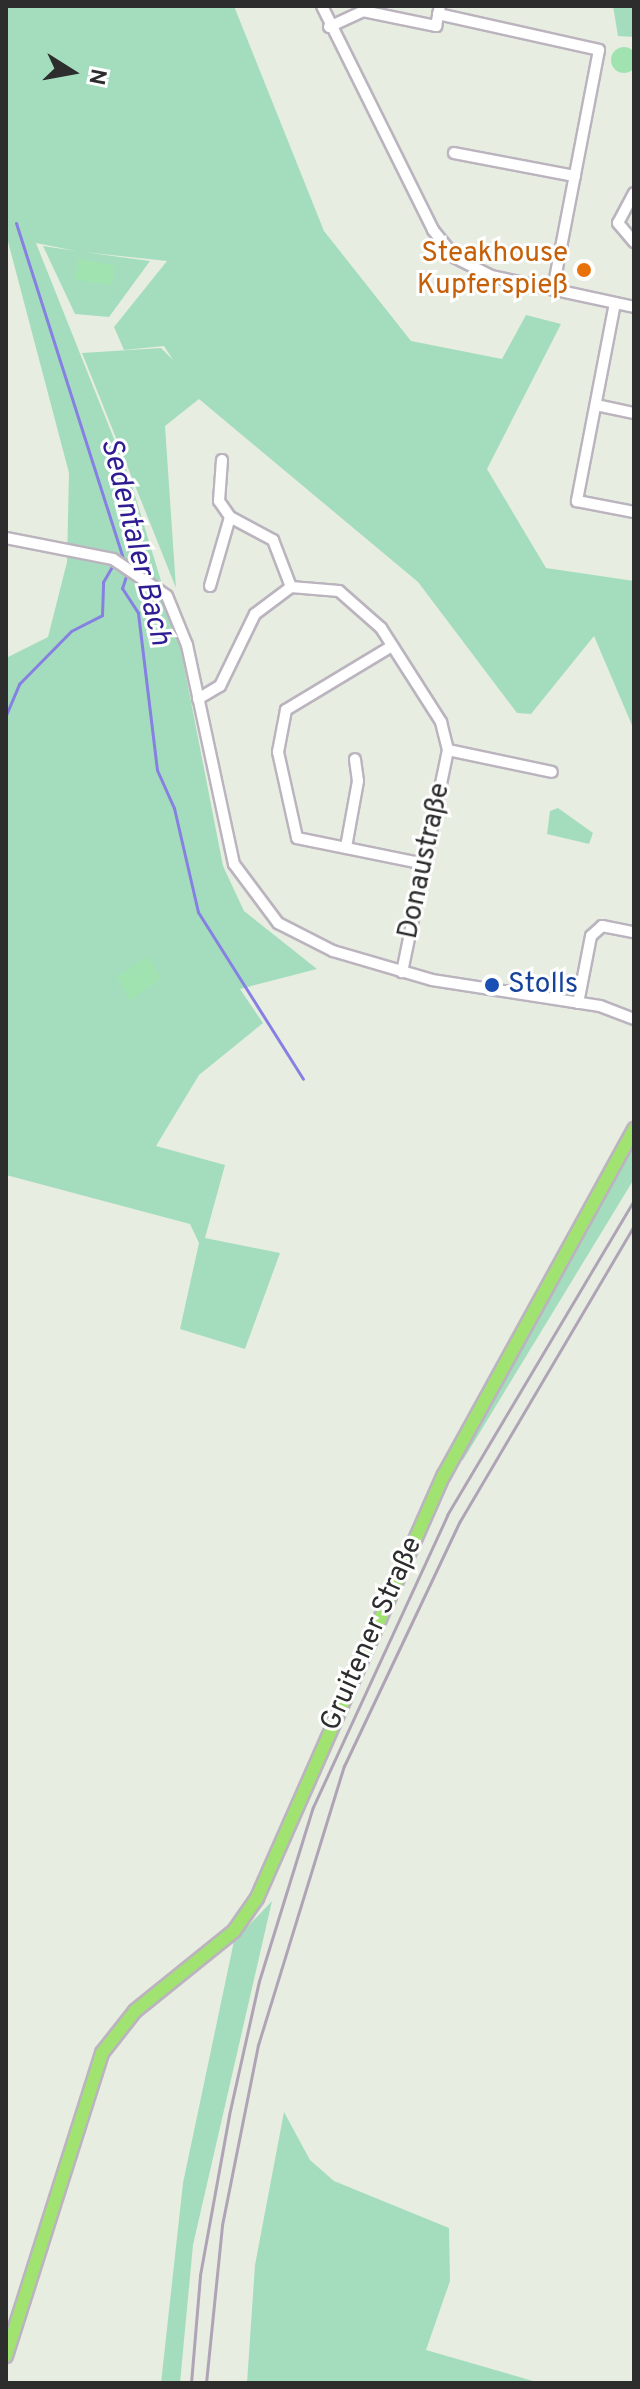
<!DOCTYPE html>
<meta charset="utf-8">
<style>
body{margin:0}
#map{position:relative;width:640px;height:2389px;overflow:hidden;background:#e8ede1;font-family:Overpass,sans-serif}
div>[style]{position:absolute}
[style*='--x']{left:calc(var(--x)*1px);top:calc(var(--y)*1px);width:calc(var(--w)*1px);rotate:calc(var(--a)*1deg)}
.green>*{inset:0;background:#a4ddbe}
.pitch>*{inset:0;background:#a1e3b0}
.round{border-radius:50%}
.stream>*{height:3px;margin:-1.5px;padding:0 1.5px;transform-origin:1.5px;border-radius:1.5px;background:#8780e3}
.roads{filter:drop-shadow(2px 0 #bbb4bf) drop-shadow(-2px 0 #bbb4bf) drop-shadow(0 2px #bbb4bf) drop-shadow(0 -2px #bbb4bf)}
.minor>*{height:10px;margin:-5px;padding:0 5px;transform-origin:5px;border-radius:5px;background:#fff}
.major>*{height:12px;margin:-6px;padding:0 6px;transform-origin:6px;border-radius:6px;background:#a1e370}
.rail>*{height:3px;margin:-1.5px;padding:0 1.5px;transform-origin:1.5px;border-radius:1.5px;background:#afa4b5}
.dots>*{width:22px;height:22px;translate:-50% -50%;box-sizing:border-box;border:4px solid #fff;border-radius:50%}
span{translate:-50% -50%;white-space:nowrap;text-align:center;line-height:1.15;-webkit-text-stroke:6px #fff;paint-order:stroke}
.food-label{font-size:28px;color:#c56008}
.right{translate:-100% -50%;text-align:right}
.street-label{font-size:28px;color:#2d2d2d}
.transit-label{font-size:28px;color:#164399}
.left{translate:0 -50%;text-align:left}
.water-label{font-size:30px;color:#2e1c92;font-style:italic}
.frame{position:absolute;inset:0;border:8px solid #2d2d2d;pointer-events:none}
.north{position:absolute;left:32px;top:32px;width:80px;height:80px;-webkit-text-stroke:6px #fff;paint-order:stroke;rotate:101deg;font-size:22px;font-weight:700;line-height:32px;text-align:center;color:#2d2d2d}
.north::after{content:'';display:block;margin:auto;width:28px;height:36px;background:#2d2d2d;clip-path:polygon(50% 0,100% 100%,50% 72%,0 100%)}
</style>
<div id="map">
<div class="green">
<div style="clip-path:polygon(6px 6px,234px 6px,324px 231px,411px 341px,502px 359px,526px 315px,561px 324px,487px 469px,546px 568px,634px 581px,634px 730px,594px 636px,531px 714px,517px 713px,418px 582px,199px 399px,165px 426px,176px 588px,82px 353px,161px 348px,173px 360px,164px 346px,124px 350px,114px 327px,167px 261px,83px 252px,150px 261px,109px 317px,75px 314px,43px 246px,76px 251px,36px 243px,130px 479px,179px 640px,223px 866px,244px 911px,317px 969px,240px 989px,263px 1023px,199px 1075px,156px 1146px,225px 1165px,205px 1238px,280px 1253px,245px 1349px,180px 1329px,199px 1243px,190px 1224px,6px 1175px,6px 658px,48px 637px,67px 562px,69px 473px,6px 234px)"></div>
<div style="clip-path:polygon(613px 6px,634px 6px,634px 37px,618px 36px)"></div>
<div style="clip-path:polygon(558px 808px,593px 833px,589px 844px,547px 834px,550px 811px)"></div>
<div style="clip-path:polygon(634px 1139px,634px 1179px,463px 1460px,458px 1459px)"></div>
<div style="clip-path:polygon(272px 1901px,193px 2245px,180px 2383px,161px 2383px,183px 2183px,234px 1941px)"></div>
<div style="clip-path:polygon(284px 2112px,310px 2160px,334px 2181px,449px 2228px,450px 2281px,426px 2350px,540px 2383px,247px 2383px,255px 2265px)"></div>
</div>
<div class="pitch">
<div class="round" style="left:611px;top:47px;width:26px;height:26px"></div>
<div style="clip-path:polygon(78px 259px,115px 265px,112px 285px,75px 280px)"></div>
<div style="clip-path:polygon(148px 956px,161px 978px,130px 1001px,117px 977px)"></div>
</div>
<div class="stream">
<div style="--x:16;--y:223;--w:356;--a:72.3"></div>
<div style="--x:127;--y:573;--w:16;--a:108"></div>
<div style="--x:122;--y:588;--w:30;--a:57"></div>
<div style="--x:138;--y:613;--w:158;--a:83.1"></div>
<div style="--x:157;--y:770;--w:42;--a:65.9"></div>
<div style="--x:174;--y:808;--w:107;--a:77"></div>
<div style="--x:198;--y:912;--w:197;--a:57.8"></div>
<div style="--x:6;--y:715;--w:34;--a:-67"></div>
<div style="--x:19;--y:684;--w:74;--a:-45.5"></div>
<div style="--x:71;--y:631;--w:35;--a:-27"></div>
<div style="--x:102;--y:615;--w:33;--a:-88"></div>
<div style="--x:103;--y:582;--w:22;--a:-60"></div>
</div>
<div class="roads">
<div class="minor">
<div style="--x:322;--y:6;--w:250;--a:63.6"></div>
<div style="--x:433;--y:230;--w:36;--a:51"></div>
<div style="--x:456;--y:258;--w:39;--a:27"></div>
<div style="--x:491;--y:276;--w:146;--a:12.2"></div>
<div style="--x:438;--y:14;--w:165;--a:12.6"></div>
<div style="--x:599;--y:50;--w:244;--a:100.9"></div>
<div style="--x:329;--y:27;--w:38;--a:-25"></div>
<div style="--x:363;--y:11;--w:75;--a:11.6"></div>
<div style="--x:436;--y:26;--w:20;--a:-79"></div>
<div style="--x:454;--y:153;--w:123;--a:10.8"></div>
<div style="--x:634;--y:193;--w:34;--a:118"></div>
<div style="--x:618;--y:223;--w:25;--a:50"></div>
<div style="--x:615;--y:303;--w:202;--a:100.9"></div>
<div style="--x:577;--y:501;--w:58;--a:10.9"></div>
<div style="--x:596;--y:405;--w:39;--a:12"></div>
<div style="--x:222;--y:460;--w:41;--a:94.2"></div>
<div style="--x:219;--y:501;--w:19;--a:55"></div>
<div style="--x:230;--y:517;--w:49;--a:28.1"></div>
<div style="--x:273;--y:540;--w:50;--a:69"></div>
<div style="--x:6;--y:538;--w:109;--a:11.1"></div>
<div style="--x:113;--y:559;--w:65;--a:34.4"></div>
<div style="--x:167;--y:596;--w:53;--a:67.8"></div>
<div style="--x:187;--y:645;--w:224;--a:77.9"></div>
<div style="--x:234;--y:864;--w:74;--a:53.3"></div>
<div style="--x:278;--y:923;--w:62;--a:27"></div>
<div style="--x:333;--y:951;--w:103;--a:16.3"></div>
<div style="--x:432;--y:980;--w:170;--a:8.8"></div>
<div style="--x:600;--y:1006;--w:36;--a:21"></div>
<div style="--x:210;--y:586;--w:72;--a:-73.8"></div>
<div style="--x:392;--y:646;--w:124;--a:148.9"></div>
<div style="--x:286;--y:710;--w:43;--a:100.8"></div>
<div style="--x:278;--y:752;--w:88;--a:77.5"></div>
<div style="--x:297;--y:838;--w:131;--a:11.5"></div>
<div style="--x:198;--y:699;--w:26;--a:-31"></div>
<div style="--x:220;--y:686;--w:80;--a:-64.1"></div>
<div style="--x:255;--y:614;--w:45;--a:-36.9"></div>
<div style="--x:291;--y:587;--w:48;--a:4.8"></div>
<div style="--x:339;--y:591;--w:56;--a:41.4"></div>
<div style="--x:381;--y:628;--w:112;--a:57.4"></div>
<div style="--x:441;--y:722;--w:29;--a:76"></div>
<div style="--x:448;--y:750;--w:227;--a:101.7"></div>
<div style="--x:448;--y:750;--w:106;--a:11.9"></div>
<div style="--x:346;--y:847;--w:67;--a:-79.7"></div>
<div style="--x:358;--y:781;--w:22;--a:-98"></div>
<div style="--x:578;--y:1003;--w:68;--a:-79"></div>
<div style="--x:591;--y:936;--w:15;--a:-42"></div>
<div style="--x:602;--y:926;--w:33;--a:11"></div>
</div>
<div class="major">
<div style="--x:6;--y:2356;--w:318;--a:-72.4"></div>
<div style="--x:102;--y:2053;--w:53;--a:-51.8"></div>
<div style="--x:135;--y:2011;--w:127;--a:-38.9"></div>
<div style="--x:234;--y:1931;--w:40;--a:-55.1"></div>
<div style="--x:257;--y:1898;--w:462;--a:-66.2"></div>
<div style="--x:444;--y:1475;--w:395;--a:-61.2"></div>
</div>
</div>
<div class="rail">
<div style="--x:191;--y:2383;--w:108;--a:-85.2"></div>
<div style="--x:200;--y:2275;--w:163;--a:-79.7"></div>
<div style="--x:229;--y:2115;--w:137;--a:-77.4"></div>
<div style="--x:259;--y:1981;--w:182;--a:-72.8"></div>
<div style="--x:313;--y:1807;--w:321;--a:-65.3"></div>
<div style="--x:447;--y:1515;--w:366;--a:-59.3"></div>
<div style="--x:206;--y:2383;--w:159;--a:-84.2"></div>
<div style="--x:222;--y:2225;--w:184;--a:-78.7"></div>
<div style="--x:258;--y:2045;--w:292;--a:-72.9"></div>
<div style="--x:344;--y:1766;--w:271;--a:-64.7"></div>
<div style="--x:460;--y:1521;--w:342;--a:-59.5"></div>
</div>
<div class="dots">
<div style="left:584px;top:270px;background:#e8710a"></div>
<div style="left:492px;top:985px;background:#1a4fb4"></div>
</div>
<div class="food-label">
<span class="right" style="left:568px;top:270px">Steakhouse<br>Kupferspieß</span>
</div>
<div class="street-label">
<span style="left:425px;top:861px;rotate:-78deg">Donaustraße</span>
<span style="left:372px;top:1634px;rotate:-66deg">Gruitener Straße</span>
</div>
<div class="transit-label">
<span class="left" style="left:508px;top:985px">Stolls</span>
</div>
<div class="water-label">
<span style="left:134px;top:542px;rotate:76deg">Sedentaler Bach</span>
</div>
<div class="frame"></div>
<div class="north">N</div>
</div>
